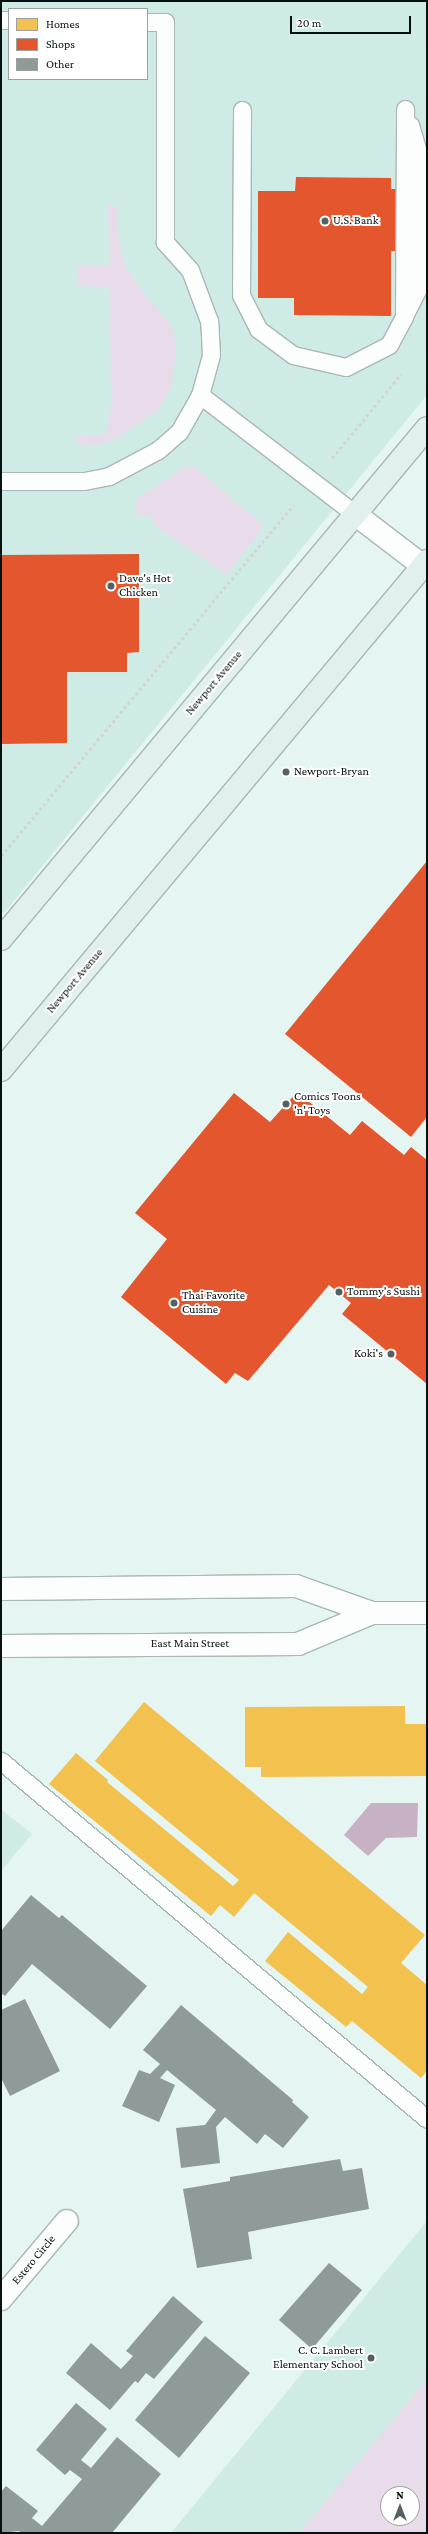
<!DOCTYPE html>
<style>
body{margin:0}
#map{position:relative;width:428px;height:2534px;overflow:hidden;background:#e4f5f2;font-family:"Crimson Pro",serif}
div>[style]{position:absolute}
[style*='--x']{left:calc(var(--x)*1px);top:calc(var(--y)*1px);width:calc(var(--w)*1px);rotate:calc(var(--a)*1deg)}
.built>*{inset:0;background:#cfebe6}
.green>*{inset:0;background:#e8dcea}
.water>*{inset:0;background:#c7b2c5}
.homes>*{inset:0;background:#f2c14e}
.shops>*{inset:0;background:#e4572e}
.building>*{inset:0;background:#8e9b98}
.path>*{height:2.5px;margin-top:-1.25px;transform-origin:0;background:repeating-linear-gradient(90deg,#d1d6d5 0 3px,transparent 0 6px)}
.roads{filter:drop-shadow(1px 0 #aab7b4) drop-shadow(-1px 0 #aab7b4) drop-shadow(0 1px #aab7b4) drop-shadow(0 -1px #aab7b4)}
.service>*{height:17px;margin:-8.5px;padding:0 8.5px;transform-origin:8.5px;border-radius:8.5px;background:#fbfefd}
.minor>*{height:22px;margin:-11px;padding:0 11px;transform-origin:11px;border-radius:11px;background:#fbfefd}
.secondary>*{height:22px;margin:-11px;padding:0 11px;transform-origin:11px;border-radius:11px;background:#fbfefd}
.primary>*{height:22px;margin:-11px;padding:0 11px;transform-origin:11px;border-radius:11px;background:#e1f0ee}
.dots>*{width:11px;height:11px;translate:-50% -50%;box-sizing:border-box;border:2px solid #fff;border-radius:50%}
span{translate:-50% -50%;white-space:nowrap;text-align:center;line-height:1.15;-webkit-text-stroke:4px #fff;paint-order:stroke}
.poi-label{font-size:12px;color:#07110f}
.left{translate:0 -50%;text-align:left}
.right{translate:-100% -50%;text-align:right}
.street-label{font-size:12px;color:#07110f}
.frame{position:absolute;inset:0;border:2px solid #07110f;pointer-events:none}
.legend{position:absolute;left:8px;top:8px;width:140px;height:72px;box-sizing:border-box;background:#fff;border:1px solid #9ca09f;margin:0;padding:5px 7px;list-style:none;font-size:12px;color:#07110f}
.legend li{display:flex;align-items:center;gap:8px;height:20px}
.legend b{width:20px;border:1px solid #9ca09f}
.north{position:absolute;left:380px;top:2486px;width:40px;height:40px;box-sizing:border-box;background:#fff;border:1px solid #9ca09f;border-radius:50%;rotate:0deg;font-size:11px;font-weight:700;line-height:16px;text-align:center;color:#07110f}
.north::after{content:'';display:block;margin:auto;width:14px;height:18px;background:#54615e;clip-path:polygon(50% 0,100% 100%,50% 72%,0 100%)}
.scale{position:absolute;left:290px;top:16px;width:121px;height:18px;box-sizing:border-box;border:2px solid #07110f;border-top:0;padding-left:5px;font-size:12px;line-height:14px;white-space:nowrap;color:#07110f;-webkit-text-stroke:3px #fff;paint-order:stroke}
</style>
<div id="map">
<div class="built">
<div style="clip-path:polygon(evenodd,1px 1px,427px 1px,427px 395px,4px 913px,1px 913px,1px 1px,9px 9px,147px 9px,147px 79px,9px 79px,9px 9px)"></div>
<div style="clip-path:polygon(1px 1809px,32px 1834px,1px 1871px)"></div>
<div style="clip-path:polygon(evenodd,427px 2221px,427px 2533px,171px 2533px,427px 2221px,388px 2494px,412px 2494px,412px 2518px,388px 2518px,388px 2494px)"></div>
</div>
<div class="green">
<div style="clip-path:polygon(108px 202px,118px 210px,117px 228px,124px 263px,139px 288px,172px 326px,176px 353px,171px 388px,158px 410px,119px 437px,102px 444px,84px 446px,74px 442px,76px 437px,106px 434px,111px 405px,110px 287px,78px 286px,78px 266px,110px 266px)"></div>
<div style="clip-path:polygon(186px 466px,196px 468px,264px 526px,227px 575px,153px 524px,154px 517px,135px 515px,136px 500px)"></div>
<div style="clip-path:polygon(evenodd,427px 2379px,427px 2533px,299px 2533px,427px 2379px,388px 2494px,412px 2494px,412px 2518px,388px 2518px,388px 2494px)"></div>
</div>
<div class="water">
<div style="clip-path:polygon(371px 1803px,418px 1803px,417px 1837px,386px 1838px,368px 1856px,344px 1835px)"></div>
</div>
<div class="homes">
<div style="clip-path:polygon(144px 1702px,425px 1935px,401px 1963px,427px 1985px,427px 2071px,421px 2078px,352px 2021px,346px 2027px,265px 1961px,288px 1932px,362px 1994px,368px 1987px,254px 1893px,234px 1917px,220px 1905px,211px 1916px,49px 1784px,76px 1753px,108px 1780px,107px 1782px,233px 1886px,239px 1880px,95px 1761px)"></div>
<div style="clip-path:polygon(405px 1706px,405px 1724px,427px 1724px,427px 1776px,261px 1777px,261px 1767px,245px 1767px,245px 1707px)"></div>
</div>
<div class="shops">
<div style="clip-path:polygon(296px 177px,391px 178px,391px 189px,427px 189px,427px 251px,391px 251px,391px 316px,294px 315px,294px 298px,258px 298px,258px 191px,295px 191px)"></div>
<div style="clip-path:polygon(139px 554px,139px 652px,127px 653px,127px 672px,67px 672px,67px 743px,1px 744px,1px 555px)"></div>
<div style="clip-path:polygon(427px 861px,427px 1117px,411px 1137px,285px 1034px)"></div>
<div style="clip-path:polygon(297px 1092px,350px 1135px,362px 1121px,404px 1155px,411px 1147px,427px 1160px,427px 1384px,342px 1314px,351px 1303px,329px 1285px,248px 1381px,235px 1373px,226px 1384px,121px 1297px,167px 1239px,135px 1213px,234px 1093px,270px 1122px)"></div>
</div>
<div class="building">
<div style="clip-path:polygon(31px 1895px,59px 1918px,62px 1915px,147px 1986px,110px 2029px,32px 1964px,5px 1996px,1px 1993px,1px 1931px)"></div>
<div style="clip-path:polygon(25px 1999px,60px 2071px,10px 2096px,1px 2078px,1px 2010px)"></div>
<div style="clip-path:polygon(181px 2005px,293px 2100px,292px 2102px,309px 2117px,283px 2148px,265px 2134px,257px 2144px,225px 2117px,216px 2127px,220px 2163px,181px 2168px,176px 2128px,205px 2125px,216px 2110px,167px 2070px,160px 2078px,175px 2085px,159px 2122px,122px 2106px,139px 2070px,150px 2074px,160px 2064px,143px 2050px)"></div>
<div style="clip-path:polygon(340px 2159px,343px 2171px,362px 2168px,369px 2209px,248px 2232px,252px 2259px,197px 2268px,183px 2189px,230px 2181px,230px 2177px)"></div>
<div style="clip-path:polygon(329px 2263px,362px 2290px,312px 2349px,279px 2320px)"></div>
<div style="clip-path:polygon(173px 2296px,203px 2322px,154px 2379px,146px 2373px,138px 2383px,135px 2381px,110px 2410px,66px 2373px,91px 2343px,121px 2369px,133px 2356px,126px 2351px)"></div>
<div style="clip-path:polygon(205px 2336px,250px 2373px,179px 2458px,135px 2420px)"></div>
<div style="clip-path:polygon(76px 2403px,107px 2429px,81px 2460px,91px 2468px,117px 2437px,161px 2474px,112px 2533px,21px 2533px,19px 2531px,1px 2533px,1px 2492px,6px 2486px,38px 2511px,32px 2518px,42px 2526px,82px 2479px,70px 2470px,65px 2475px,36px 2450px)"></div>
</div>
<div class="path">
<div style="--x:332;--y:458;--w:109;--a:-50.6"></div>
<div style="--x:1;--y:856;--w:457;--a:-50.2"></div>
</div>
<div class="roads">
<div class="service">
<div style="--x:1;--y:20;--w:8;--a:0"></div>
<div style="--x:242;--y:110;--w:185;--a:90.3"></div>
<div style="--x:241;--y:295;--w:38;--a:63"></div>
<div style="--x:258;--y:329;--w:44;--a:36.6"></div>
<div style="--x:293;--y:355;--w:54;--a:12.8"></div>
<div style="--x:346;--y:367;--w:48;--a:-27.1"></div>
<div style="--x:389;--y:345;--w:32;--a:-62"></div>
<div style="--x:404;--y:317;--w:208;--a:-89.7"></div>
<div style="--x:405;--y:314;--w:27;--a:-63"></div>
<div style="--x:417;--y:290;--w:141;--a:-90"></div>
<div style="--x:417;--y:149;--w:25;--a:-106"></div>
<div style="--x:200;--y:395;--w:195;--a:37.5"></div>
<div style="--x:1;--y:481;--w:83;--a:0"></div>
<div style="--x:84;--y:481;--w:25;--a:-11"></div>
<div style="--x:109;--y:476;--w:55;--a:-28"></div>
<div style="--x:158;--y:450;--w:28;--a:-41"></div>
<div style="--x:179;--y:432;--w:43;--a:-60.4"></div>
<div style="--x:200;--y:395;--w:41;--a:-74.6"></div>
<div style="--x:211;--y:355;--w:34;--a:-93"></div>
<div style="--x:209;--y:321;--w:54;--a:-110.4"></div>
<div style="--x:190;--y:270;--w:38;--a:-132"></div>
<div style="--x:165;--y:242;--w:220;--a:-90"></div>
<div style="--x:165;--y:22;--w:18;--a:180"></div>
<div style="--x:1;--y:1761;--w:556;--a:40.04"></div>
</div>
<div class="minor">
<div style="--x:1;--y:2299;--w:102;--a:-49.8"></div>
</div>
<div class="secondary">
<div style="--x:355;--y:514;--w:91;--a:37.4"></div>
<div style="--x:1;--y:1589;--w:295;--a:-0.6"></div>
<div style="--x:296;--y:1586;--w:81;--a:19.6"></div>
<div style="--x:372;--y:1613;--w:55;--a:0"></div>
<div style="--x:1;--y:1646;--w:297;--a:-0.4"></div>
<div style="--x:298;--y:1644;--w:80;--a:-22.7"></div>
</div>
<div class="primary">
<div style="--x:1;--y:939;--w:665;--a:-50.18"></div>
<div style="--x:1;--y:1070;--w:664;--a:-50.07"></div>
</div>
</div>
<div class="dots">
<div style="left:325px;top:221px;background:#54615e"></div>
<div style="left:111px;top:586px;background:#54615e"></div>
<div style="left:286px;top:772px;background:#54615e"></div>
<div style="left:286px;top:1104px;background:#54615e"></div>
<div style="left:339px;top:1292px;background:#54615e"></div>
<div style="left:174px;top:1303px;background:#54615e"></div>
<div style="left:391px;top:1354px;background:#54615e"></div>
<div style="left:371px;top:2358px;background:#54615e"></div>
</div>
<div class="poi-label">
<span class="left" style="left:333px;top:221px">U.S. Bank</span>
<span class="left" style="left:119px;top:586px">Dave's Hot<br>Chicken</span>
<span class="left" style="left:294px;top:772px">Newport-Bryan</span>
<span class="left" style="left:294px;top:1104px">Comics Toons<br>'n' Toys</span>
<span class="left" style="left:347px;top:1292px">Tommy's Sushi</span>
<span class="left" style="left:182px;top:1303px">Thai Favorite<br>Cuisine</span>
<span class="right" style="left:383px;top:1354px">Koki's</span>
<span class="right" style="left:363px;top:2358px">C. C. Lambert<br>Elementary School</span>
</div>
<div class="street-label">
<span style="left:214px;top:683px;rotate:-50deg">Newport Avenue</span>
<span style="left:75px;top:981px;rotate:-50deg">Newport Avenue</span>
<span style="left:190px;top:1644px">East Main Street</span>
<span style="left:34px;top:2260px;rotate:-50deg">Estero Circle</span>
</div>
<div class="frame"></div>
<ul class="legend">
<li><b style="height:11px;background:#f2c14e"></b>Homes</li>
<li><b style="height:11px;background:#e4572e"></b>Shops</li>
<li><b style="height:11px;background:#8e9b98"></b>Other</li>
</ul>
<div class="north">N</div>
<div class="scale">20 m</div>
</div>
